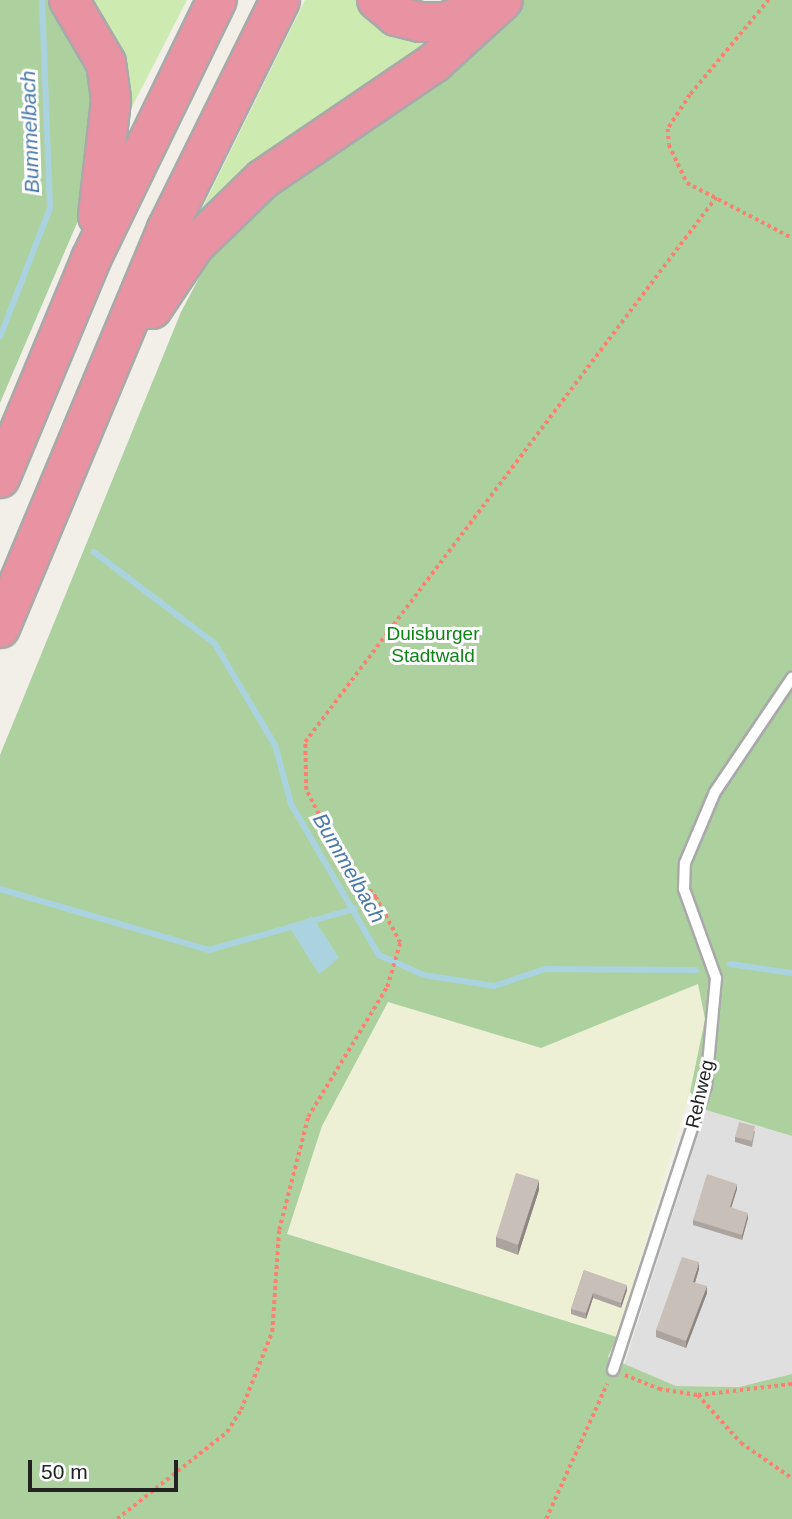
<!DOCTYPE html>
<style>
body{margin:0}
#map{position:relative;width:792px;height:1519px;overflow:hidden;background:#f2efe9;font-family:Arial,sans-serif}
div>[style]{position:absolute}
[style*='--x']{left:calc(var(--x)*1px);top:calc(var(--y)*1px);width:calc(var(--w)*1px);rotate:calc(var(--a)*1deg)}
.residential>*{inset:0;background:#e0dfdf}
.farmland>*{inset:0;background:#eef0d5}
.grass>*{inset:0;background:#cdebb0}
.forest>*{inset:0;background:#add19e}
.water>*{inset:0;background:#aad3df}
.stream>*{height:6px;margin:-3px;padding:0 3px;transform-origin:3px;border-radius:3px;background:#aad3df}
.path>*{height:3.5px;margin-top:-1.75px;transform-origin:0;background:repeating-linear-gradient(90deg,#fa8072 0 3.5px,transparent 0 7px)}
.roads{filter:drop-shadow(2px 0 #a9a9a9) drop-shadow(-2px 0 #a9a9a9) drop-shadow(0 2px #a9a9a9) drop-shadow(0 -2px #a9a9a9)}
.service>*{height:10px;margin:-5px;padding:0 5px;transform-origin:5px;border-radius:5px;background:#fff}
.motorway>*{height:38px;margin:-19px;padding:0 19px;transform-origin:19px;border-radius:19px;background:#e892a2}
.wall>*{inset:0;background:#aba49e}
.shaded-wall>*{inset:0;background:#8b8681}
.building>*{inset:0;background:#c7bfb8}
span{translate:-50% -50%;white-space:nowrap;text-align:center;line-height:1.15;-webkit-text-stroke:6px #fff;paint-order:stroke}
.park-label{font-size:19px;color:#0c8416}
.street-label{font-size:19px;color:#222}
.water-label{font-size:21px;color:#4a7aab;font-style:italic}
.scale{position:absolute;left:28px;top:1460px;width:150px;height:32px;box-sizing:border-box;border:4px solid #222;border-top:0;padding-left:9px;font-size:21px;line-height:24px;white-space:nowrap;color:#222;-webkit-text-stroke:5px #fff;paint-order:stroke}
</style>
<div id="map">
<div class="residential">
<div style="clip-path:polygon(706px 1110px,792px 1136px,792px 1374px,739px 1387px,676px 1386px,624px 1365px)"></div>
</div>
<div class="farmland">
<div style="clip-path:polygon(698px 984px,705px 1019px,690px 1092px,617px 1337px,287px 1234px,322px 1126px,388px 1001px,541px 1048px)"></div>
</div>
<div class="grass">
<div style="clip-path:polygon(84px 0,187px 0,131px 109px,127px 109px)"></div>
<div style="clip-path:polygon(305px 0,362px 0,447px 31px,195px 223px)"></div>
</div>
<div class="forest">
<div style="clip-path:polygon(0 0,56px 0,97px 67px,83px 209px,0 403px)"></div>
<div style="clip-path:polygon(524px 0,792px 0,792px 1136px,706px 1110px,690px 1092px,705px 1019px,698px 984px,541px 1048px,388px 1002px,322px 1126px,287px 1234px,617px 1337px,608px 1357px,676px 1386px,739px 1387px,792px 1374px,792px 1519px,0 1519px,0 755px,181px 312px,210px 257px,256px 203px)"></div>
</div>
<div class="water">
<div style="clip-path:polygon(312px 916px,339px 958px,319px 974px,291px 930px)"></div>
</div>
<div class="stream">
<div style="--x:0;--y:337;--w:138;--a:-68.8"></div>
<div style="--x:50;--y:208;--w:208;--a:-92.2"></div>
<div style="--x:94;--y:552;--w:152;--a:37.2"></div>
<div style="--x:215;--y:644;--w:117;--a:59.3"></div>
<div style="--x:275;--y:745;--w:61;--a:74.8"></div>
<div style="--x:291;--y:804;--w:175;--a:59.8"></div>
<div style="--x:379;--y:955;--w:49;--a:24"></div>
<div style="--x:424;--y:975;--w:71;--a:8.9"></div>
<div style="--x:494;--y:986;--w:54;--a:-18.4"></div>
<div style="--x:545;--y:969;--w:151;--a:0.4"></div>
<div style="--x:0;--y:889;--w:218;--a:16.3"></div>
<div style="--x:209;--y:950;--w:151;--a:-15.8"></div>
<div style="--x:730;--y:964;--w:63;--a:8.3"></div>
</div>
<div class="path">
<div style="--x:769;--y:0;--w:124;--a:129.7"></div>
<div style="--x:690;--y:95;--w:40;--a:122.9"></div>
<div style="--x:668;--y:129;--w:16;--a:86"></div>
<div style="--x:669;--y:145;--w:42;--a:64.7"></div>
<div style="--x:687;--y:183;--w:119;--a:27.6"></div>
<div style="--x:625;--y:1375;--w:37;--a:22"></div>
<div style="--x:659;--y:1389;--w:39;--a:9"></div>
<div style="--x:698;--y:1395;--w:95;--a:-6.7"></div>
<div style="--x:698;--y:1395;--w:64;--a:48.1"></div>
<div style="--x:741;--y:1443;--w:62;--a:34.5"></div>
<div style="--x:117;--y:1519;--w:140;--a:-38.3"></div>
<div style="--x:227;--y:1432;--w:26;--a:-58"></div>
<div style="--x:241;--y:1410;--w:84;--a:-68.3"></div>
<div style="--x:272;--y:1332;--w:102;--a:-86.1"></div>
<div style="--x:279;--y:1230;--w:117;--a:-75.6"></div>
<div style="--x:308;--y:1117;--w:152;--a:-58.7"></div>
<div style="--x:387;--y:987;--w:46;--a:-73.5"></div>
<div style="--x:400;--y:943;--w:51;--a:-118.1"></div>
<div style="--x:376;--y:898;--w:53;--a:-131.2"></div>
<div style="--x:341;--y:858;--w:76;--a:-117.2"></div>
<div style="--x:306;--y:790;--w:48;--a:-91.2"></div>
<div style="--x:305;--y:742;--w:684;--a:-52.96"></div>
<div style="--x:546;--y:1519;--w:148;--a:-65.7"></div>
</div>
<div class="roads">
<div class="service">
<div style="--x:613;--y:1370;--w:299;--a:-71.9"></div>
<div style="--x:706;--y:1086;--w:108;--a:-84.7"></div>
<div style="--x:716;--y:978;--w:95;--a:-109.8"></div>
<div style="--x:684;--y:889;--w:26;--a:-88"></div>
<div style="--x:685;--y:863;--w:77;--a:-67.1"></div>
<div style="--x:715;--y:792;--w:138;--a:-56"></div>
</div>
<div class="motorway">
<div style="--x:69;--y:0;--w:73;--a:59.6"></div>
<div style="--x:106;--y:63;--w:37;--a:82"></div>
<div style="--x:111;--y:100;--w:117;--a:96.4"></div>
<div style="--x:377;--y:0;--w:25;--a:40"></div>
<div style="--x:396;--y:16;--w:25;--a:14"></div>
<div style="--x:420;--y:22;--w:25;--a:0"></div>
<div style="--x:445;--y:22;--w:46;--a:-20.4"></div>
<div style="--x:152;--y:309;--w:76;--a:-56.3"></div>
<div style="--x:194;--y:246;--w:96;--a:-44.2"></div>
<div style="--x:263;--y:179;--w:207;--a:-34.2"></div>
<div style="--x:434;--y:63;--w:93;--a:-42.4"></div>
<div style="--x:0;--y:478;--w:237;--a:-67.4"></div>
<div style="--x:91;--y:259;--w:288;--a:-64.1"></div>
<div style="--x:0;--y:628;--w:433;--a:-67.3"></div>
<div style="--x:167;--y:229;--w:255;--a:-63.7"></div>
</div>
</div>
<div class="wall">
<div style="clip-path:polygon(755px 1131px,752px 1147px,735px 1142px,735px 1137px)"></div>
<div style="clip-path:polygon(737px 1189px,731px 1208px,748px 1218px,742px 1240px,693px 1225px,693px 1220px)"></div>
<div style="clip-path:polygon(539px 1190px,518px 1255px,496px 1247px,496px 1237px)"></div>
<div style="clip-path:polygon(699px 1269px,695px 1283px,707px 1293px,686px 1348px,656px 1337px,656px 1330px)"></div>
<div style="clip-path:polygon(584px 1270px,627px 1290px,621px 1308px,593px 1298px,586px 1319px,571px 1314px,571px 1309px)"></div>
</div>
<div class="shaded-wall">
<div style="clip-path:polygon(539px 1180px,539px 1190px,518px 1255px,518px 1245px)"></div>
<div style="clip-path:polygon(737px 1184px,737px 1189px,730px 1212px,730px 1207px)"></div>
<div style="clip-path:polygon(748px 1213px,748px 1218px,742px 1240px,742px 1235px)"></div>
<div style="clip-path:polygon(699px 1262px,699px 1269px,693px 1289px,693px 1282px)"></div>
<div style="clip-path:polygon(627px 1285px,627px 1290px,621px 1308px,621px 1303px)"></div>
<div style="clip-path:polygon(707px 1286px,707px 1293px,686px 1348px,686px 1341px)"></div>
<div style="clip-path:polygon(593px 1293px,593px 1298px,586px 1319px,586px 1313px)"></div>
</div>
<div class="building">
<div style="clip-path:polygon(739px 1122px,755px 1126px,752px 1141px,735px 1137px)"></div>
<div style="clip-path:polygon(516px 1173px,539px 1180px,518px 1245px,496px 1237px)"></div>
<div style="clip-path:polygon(707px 1174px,737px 1184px,730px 1207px,748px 1213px,742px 1235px,693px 1220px)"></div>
<div style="clip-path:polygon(682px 1257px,699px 1262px,693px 1282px,707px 1286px,686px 1341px,656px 1330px)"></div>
<div style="clip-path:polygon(584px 1270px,627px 1285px,621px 1303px,593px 1293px,586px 1313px,571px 1309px)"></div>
</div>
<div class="park-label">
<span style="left:433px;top:645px">Duisburger<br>Stadtwald</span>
</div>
<div class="street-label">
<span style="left:700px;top:1094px;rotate:-77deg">Rehweg</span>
</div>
<div class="water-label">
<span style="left:30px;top:132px;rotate:-92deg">Bummelbach</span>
<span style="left:349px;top:868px;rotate:60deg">Bummelbach</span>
</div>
<div class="scale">50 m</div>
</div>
